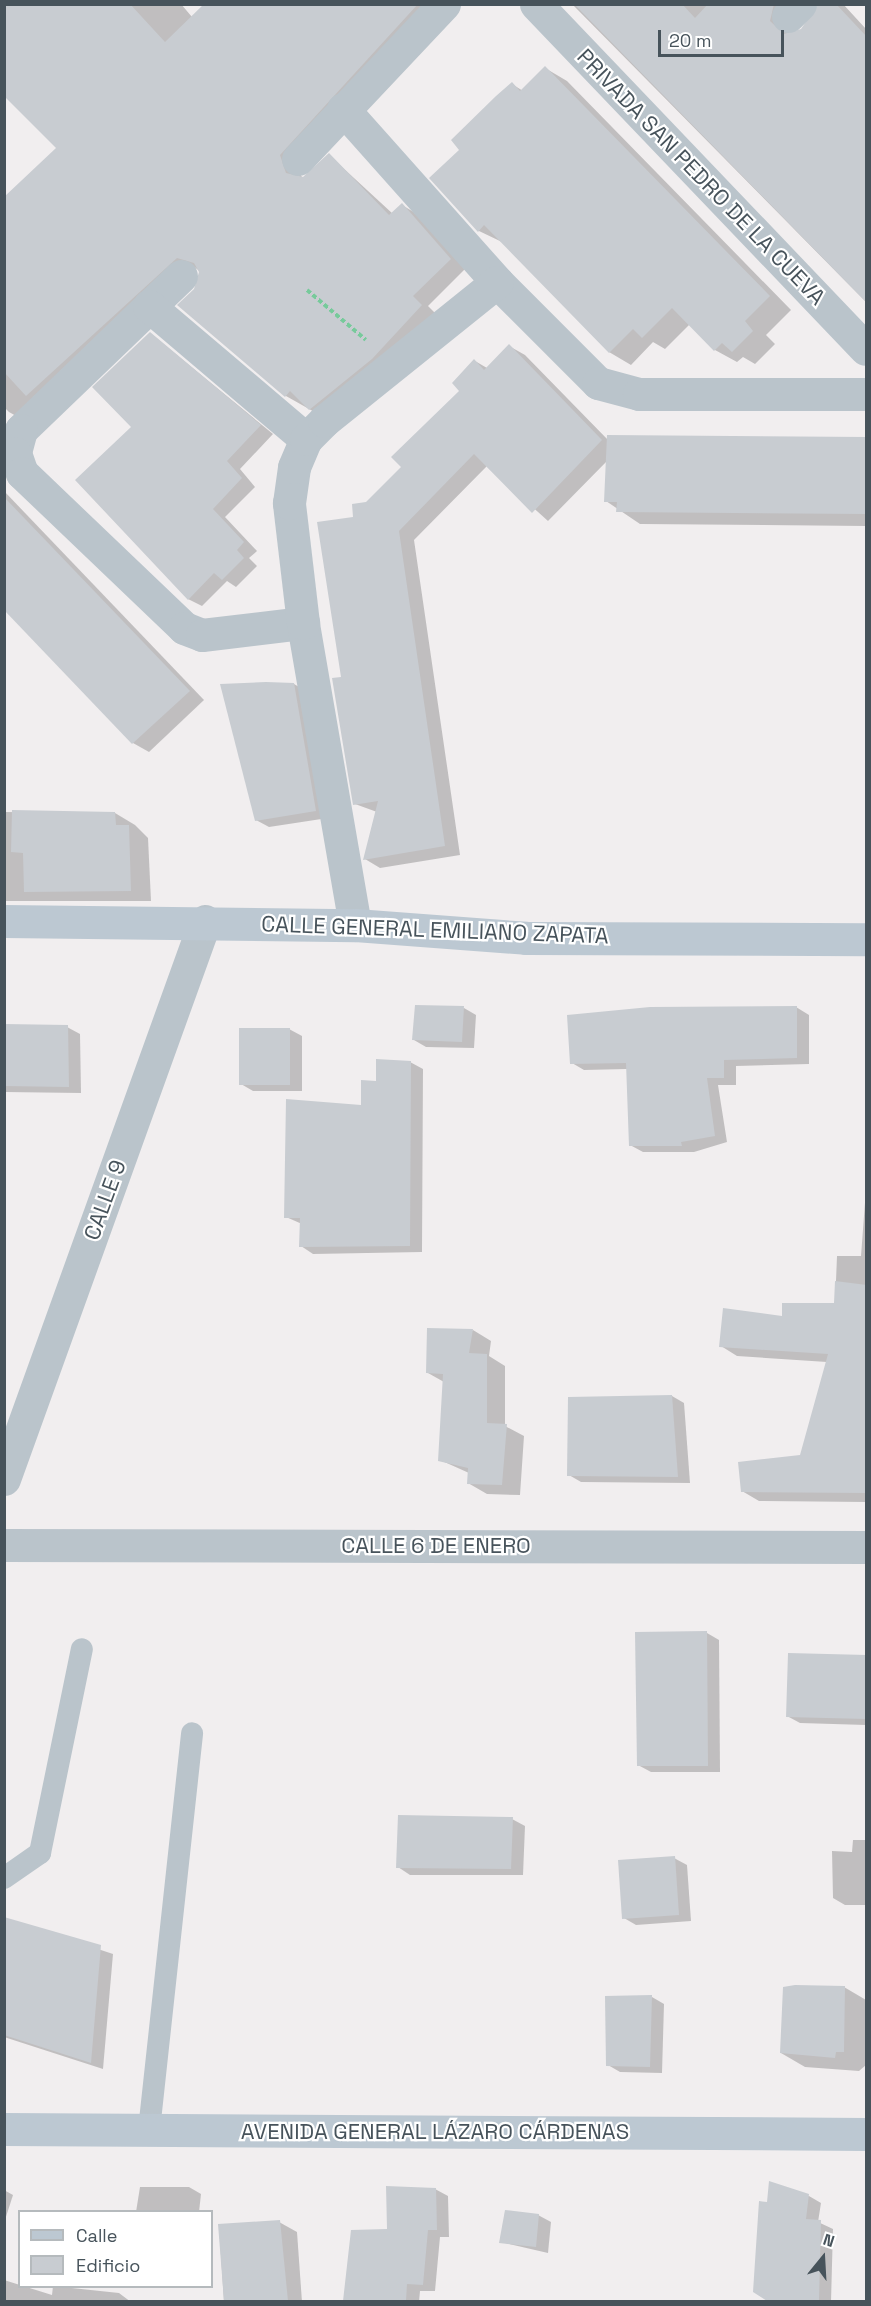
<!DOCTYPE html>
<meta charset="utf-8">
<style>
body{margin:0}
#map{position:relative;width:871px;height:2306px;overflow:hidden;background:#f1eeef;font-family:"Space Grotesk",sans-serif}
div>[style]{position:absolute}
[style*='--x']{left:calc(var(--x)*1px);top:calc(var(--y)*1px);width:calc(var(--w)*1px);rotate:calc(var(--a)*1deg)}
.shadow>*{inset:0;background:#0003}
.building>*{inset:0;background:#c8ccd1}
.path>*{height:4px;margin-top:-2px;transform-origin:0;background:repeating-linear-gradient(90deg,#77ca9b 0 4.5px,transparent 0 7.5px)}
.lane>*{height:22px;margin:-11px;padding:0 11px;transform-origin:11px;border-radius:11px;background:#bac4cb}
.street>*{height:33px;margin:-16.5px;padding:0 16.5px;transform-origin:16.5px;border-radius:16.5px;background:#bac4cb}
.secondary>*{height:33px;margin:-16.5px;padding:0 16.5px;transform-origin:16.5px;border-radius:16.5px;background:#bcc8d2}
span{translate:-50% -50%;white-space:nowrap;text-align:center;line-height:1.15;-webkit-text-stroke:4.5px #fff;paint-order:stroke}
.street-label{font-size:22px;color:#47535b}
.frame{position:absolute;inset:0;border:6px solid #47535b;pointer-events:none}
.legend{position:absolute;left:18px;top:2210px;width:195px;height:78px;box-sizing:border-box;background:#fff;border:2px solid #b5babd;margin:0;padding:8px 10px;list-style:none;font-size:18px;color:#47535b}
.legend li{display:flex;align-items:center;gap:12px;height:30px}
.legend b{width:30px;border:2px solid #b5babd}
.north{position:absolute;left:793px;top:2228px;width:60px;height:60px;-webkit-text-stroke:4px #fff;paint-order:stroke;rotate:18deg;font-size:16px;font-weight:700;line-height:24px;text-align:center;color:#47535b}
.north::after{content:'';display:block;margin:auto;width:21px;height:27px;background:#47535b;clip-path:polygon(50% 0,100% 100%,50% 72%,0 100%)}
.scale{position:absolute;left:658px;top:30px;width:126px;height:27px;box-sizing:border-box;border:3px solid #47535b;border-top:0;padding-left:8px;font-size:18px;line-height:21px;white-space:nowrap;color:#47535b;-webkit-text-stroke:4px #fff;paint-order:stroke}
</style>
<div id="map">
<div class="shadow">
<div style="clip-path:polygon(4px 4px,181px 4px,192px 17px,205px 4px,441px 4px,295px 165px,303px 179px,329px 155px,393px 214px,402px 205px,417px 214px,466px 268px,428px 306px,436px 314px,325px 418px,286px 396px,180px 305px,196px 290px,201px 272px,193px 266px,25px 421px,9px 412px,4px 407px,4px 200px,58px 148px)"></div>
<div style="clip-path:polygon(572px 4px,798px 4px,788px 34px,802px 31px,819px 4px,843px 4px,866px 29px,866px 302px)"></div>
<div style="clip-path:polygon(545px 68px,567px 81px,791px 310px,766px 335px,775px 344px,755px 364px,743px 357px,737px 362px,715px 350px,690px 324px,665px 349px,653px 342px,631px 365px,609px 352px,502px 242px,479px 231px,461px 150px,512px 84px,523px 91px)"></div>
<div style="clip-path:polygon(150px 333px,273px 434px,240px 469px,255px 487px,225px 517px,257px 551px,249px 558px,257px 566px,236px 587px,227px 581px,202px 606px,188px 599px,133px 427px)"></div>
<div style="clip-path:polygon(509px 346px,525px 355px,609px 441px,866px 440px,866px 526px,640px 524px,606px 501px,608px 460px,548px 521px,487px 466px,414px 540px,460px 855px,380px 868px,365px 859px,377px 812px,355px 804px,342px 678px,354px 518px,403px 467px,461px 391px,475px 361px,487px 368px)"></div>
<div style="clip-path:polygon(4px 491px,204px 700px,149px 752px,133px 743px,4px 608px)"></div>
<div style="clip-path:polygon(294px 684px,306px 691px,328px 818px,269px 827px,256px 820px)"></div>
<div style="clip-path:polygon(4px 812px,115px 813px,135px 825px,148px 838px,151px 901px,4px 901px)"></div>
<div style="clip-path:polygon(796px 1007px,809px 1015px,809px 1064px,736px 1066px,736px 1085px,718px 1085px,727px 1142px,694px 1152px,643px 1152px,630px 1145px,627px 1069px,584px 1070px,572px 1063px)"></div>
<div style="clip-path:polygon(464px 1008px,476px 1015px,474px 1048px,426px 1047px,414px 1040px)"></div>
<div style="clip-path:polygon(4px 1027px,67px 1027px,80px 1034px,81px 1093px,4px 1092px)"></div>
<div style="clip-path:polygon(289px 1029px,302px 1036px,302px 1091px,253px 1091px,241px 1084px)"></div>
<div style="clip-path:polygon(410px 1062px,423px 1069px,422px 1252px,313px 1254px,301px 1246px,302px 1224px,286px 1217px,377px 1082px)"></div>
<div style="clip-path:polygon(866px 1189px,866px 1502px,759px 1501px,742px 1491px,801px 1456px,827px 1362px,737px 1356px,721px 1346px,783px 1318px,835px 1305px,837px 1256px,861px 1256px)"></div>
<div style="clip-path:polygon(473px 1330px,491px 1341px,489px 1356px,505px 1366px,505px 1426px,524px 1436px,520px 1495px,487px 1494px,468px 1483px,469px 1473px,440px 1460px,444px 1382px,428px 1373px)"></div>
<div style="clip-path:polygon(672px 1396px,684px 1403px,690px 1483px,581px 1482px,569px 1475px)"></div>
<div style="clip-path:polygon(707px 1633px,719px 1640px,720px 1772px,651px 1772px,638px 1765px)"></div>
<div style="clip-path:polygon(866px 1657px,866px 1725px,800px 1723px,787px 1716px)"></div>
<div style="clip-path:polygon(512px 1819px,525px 1826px,523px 1875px,410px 1875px,398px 1867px)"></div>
<div style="clip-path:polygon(853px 1840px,866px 1840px,866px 1905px,845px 1905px,833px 1898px,832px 1851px,852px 1852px)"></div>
<div style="clip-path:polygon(674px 1858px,687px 1865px,691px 1921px,636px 1925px,624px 1918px)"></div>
<div style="clip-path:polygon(4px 1918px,113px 1954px,103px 2069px,4px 2037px)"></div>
<div style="clip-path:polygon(844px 1987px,866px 2000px,866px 2065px,859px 2071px,805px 2067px,781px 2053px)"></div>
<div style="clip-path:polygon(652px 1997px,664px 2004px,662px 2073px,620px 2072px,608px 2065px)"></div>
<div style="clip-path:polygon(140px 2187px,189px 2187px,201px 2194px,199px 2212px,136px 2212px)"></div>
<div style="clip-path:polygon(435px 2189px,448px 2196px,449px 2237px,440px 2237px,435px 2291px,420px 2291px,419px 2302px,345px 2302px,352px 2231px,388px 2231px)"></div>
<div style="clip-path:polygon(4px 2190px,13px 2195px,4px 2223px)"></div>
<div style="clip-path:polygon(809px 2196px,821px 2203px,818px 2222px,833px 2229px,831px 2302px,768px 2299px,768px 2203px)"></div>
<div style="clip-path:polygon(538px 2215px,551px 2222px,548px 2253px,501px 2242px)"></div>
<div style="clip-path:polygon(279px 2222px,297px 2232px,302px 2302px,224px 2302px,219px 2225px)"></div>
<div style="clip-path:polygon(4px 2280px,52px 2295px,53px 2286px,119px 2293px,131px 2302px,4px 2302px)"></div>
</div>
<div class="building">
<div style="clip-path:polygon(4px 4px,130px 4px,165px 42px,204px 4px,418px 4px,280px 155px,286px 173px,303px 177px,329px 153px,389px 215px,402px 203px,451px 259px,413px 296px,422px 305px,372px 359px,309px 410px,290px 391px,285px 397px,177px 305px,194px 289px,199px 272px,194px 263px,177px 258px,26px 396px,4px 372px,4px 197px,56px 148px,4px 96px)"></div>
<div style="clip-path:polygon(574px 4px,682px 4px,695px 18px,708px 4px,774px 4px,770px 21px,784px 34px,801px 29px,818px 4px,836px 4px,867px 37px,867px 303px)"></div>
<div style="clip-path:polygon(545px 66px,770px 296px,745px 321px,753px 331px,732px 352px,722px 343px,714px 351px,672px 308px,642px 338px,633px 329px,609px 353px,484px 225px,478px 232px,429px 178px,459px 150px,451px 140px,496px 96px,512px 82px,520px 91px)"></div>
<div style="clip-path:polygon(150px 332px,261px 425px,227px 461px,242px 478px,213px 509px,244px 542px,237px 550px,244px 558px,222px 580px,214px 573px,188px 600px,75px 480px,131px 427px,92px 387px)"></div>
<div style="clip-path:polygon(509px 344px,602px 440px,532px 513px,474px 454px,399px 531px,445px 846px,363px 860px,378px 801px,353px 805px,332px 678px,341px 677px,317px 522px,353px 517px,352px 504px,366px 502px,401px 467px,391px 457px,459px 391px,452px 383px,474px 359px,484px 370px)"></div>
<div style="clip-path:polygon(607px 435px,867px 437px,867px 514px,616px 512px,617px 502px,604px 502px)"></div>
<div style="clip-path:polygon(4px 497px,190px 691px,132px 744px,4px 610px)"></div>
<div style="clip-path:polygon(266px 682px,294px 683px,316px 811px,255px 821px,220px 684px)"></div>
<div style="clip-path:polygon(12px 810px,115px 812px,116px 825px,129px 825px,131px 891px,24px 892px,23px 853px,11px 852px)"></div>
<div style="clip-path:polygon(415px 1005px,464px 1006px,462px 1042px,412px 1040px)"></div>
<div style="clip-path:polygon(797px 1006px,797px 1058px,724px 1060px,724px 1078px,707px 1078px,715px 1136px,681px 1142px,682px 1146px,629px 1146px,626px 1063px,570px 1064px,567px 1015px,650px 1007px)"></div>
<div style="clip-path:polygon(4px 1024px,68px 1025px,69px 1087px,4px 1086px)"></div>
<div style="clip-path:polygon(239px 1028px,290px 1028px,290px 1085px,239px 1085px)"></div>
<div style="clip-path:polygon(376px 1059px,411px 1061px,410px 1246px,299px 1247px,300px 1218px,284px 1218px,286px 1099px,361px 1105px,361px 1080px,376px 1081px)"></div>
<div style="clip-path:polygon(835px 1281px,867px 1285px,867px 1493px,741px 1492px,738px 1462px,800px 1455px,828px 1354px,719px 1347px,723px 1308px,782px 1316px,782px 1303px,834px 1303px)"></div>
<div style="clip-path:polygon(427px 1328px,473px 1329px,469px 1353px,487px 1354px,487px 1423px,507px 1424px,502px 1485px,467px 1484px,468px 1468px,438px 1461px,443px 1374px,426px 1373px)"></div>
<div style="clip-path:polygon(672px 1395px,678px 1477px,567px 1476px,568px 1397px)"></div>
<div style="clip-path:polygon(707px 1631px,708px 1766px,637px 1766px,635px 1632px)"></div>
<div style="clip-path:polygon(788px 1653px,867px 1655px,867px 1719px,786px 1717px)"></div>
<div style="clip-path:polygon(398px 1815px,513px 1817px,511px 1869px,396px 1868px)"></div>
<div style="clip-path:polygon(675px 1856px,679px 1915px,622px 1919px,618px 1860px)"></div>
<div style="clip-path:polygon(4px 1917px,101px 1945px,91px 2063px,4px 2035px)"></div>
<div style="clip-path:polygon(795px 1985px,845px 1986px,844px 2052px,836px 2052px,835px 2058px,780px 2053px,783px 1987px)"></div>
<div style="clip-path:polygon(652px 1995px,650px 2067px,606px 2066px,605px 1996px)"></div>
<div style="clip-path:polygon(769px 2181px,809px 2194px,806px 2219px,821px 2220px,819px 2301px,767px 2301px,753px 2292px,759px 2201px,767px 2202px)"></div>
<div style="clip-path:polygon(386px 2186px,436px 2188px,437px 2230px,428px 2230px,423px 2285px,407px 2284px,406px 2301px,343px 2301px,351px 2230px,387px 2229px)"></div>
<div style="clip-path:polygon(505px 2210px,539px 2214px,536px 2247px,499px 2243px)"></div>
<div style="clip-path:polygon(280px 2220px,288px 2301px,224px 2301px,218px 2224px)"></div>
</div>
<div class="path">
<div style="--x:307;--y:290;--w:77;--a:40.3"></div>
</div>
<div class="lane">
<div style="--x:4;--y:1878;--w:44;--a:-34.8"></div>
<div style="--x:40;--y:1853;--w:208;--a:-78.4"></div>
<div style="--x:149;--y:2130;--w:399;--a:-83.8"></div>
</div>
<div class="street">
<div style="--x:536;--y:4;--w:477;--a:46.3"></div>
<div style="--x:788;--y:16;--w:17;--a:-45"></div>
<div style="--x:343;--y:109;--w:232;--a:48.3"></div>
<div style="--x:497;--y:282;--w:143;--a:45"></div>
<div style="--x:598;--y:383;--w:42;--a:15"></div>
<div style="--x:639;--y:394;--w:227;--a:0"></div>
<div style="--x:298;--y:159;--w:213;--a:-46.7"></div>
<div style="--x:181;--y:276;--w:222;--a:136.1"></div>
<div style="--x:21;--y:430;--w:24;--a:105"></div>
<div style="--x:15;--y:453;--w:21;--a:71"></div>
<div style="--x:22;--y:473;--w:224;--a:43.7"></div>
<div style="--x:184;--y:628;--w:19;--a:21"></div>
<div style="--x:202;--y:635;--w:102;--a:-6.8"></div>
<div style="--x:149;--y:306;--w:206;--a:40.3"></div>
<div style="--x:355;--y:925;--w:306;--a:-99.8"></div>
<div style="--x:303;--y:623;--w:121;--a:-96.7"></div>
<div style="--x:289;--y:503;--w:36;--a:-82"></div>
<div style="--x:294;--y:467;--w:30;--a:-67"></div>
<div style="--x:306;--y:439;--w:25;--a:-45"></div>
<div style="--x:324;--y:421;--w:222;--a:-38.8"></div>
<div style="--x:4;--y:1479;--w:593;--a:-70.19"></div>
<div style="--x:4;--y:1545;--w:862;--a:0.13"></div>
</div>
<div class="secondary">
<div style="--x:4;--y:921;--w:351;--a:0.7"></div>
<div style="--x:355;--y:925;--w:171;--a:4.3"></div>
<div style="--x:526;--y:938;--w:340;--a:0.2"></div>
<div style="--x:4;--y:2129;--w:862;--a:0.33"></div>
</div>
<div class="street-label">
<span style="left:701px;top:177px;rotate:46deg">PRIVADA SAN PEDRO DE LA CUEVA</span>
<span style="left:435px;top:930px;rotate:2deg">CALLE GENERAL EMILIANO ZAPATA</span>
<span style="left:105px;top:1200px;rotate:-70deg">CALLE 9</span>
<span style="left:436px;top:1546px">CALLE 6 DE ENERO</span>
<span style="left:435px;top:2132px">AVENIDA GENERAL LÁZARO CÁRDENAS</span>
</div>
<div class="frame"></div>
<ul class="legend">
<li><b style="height:8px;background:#bcc8d2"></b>Calle</li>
<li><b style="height:16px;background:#c8ccd1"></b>Edificio</li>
</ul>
<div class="north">N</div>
<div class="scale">20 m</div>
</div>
